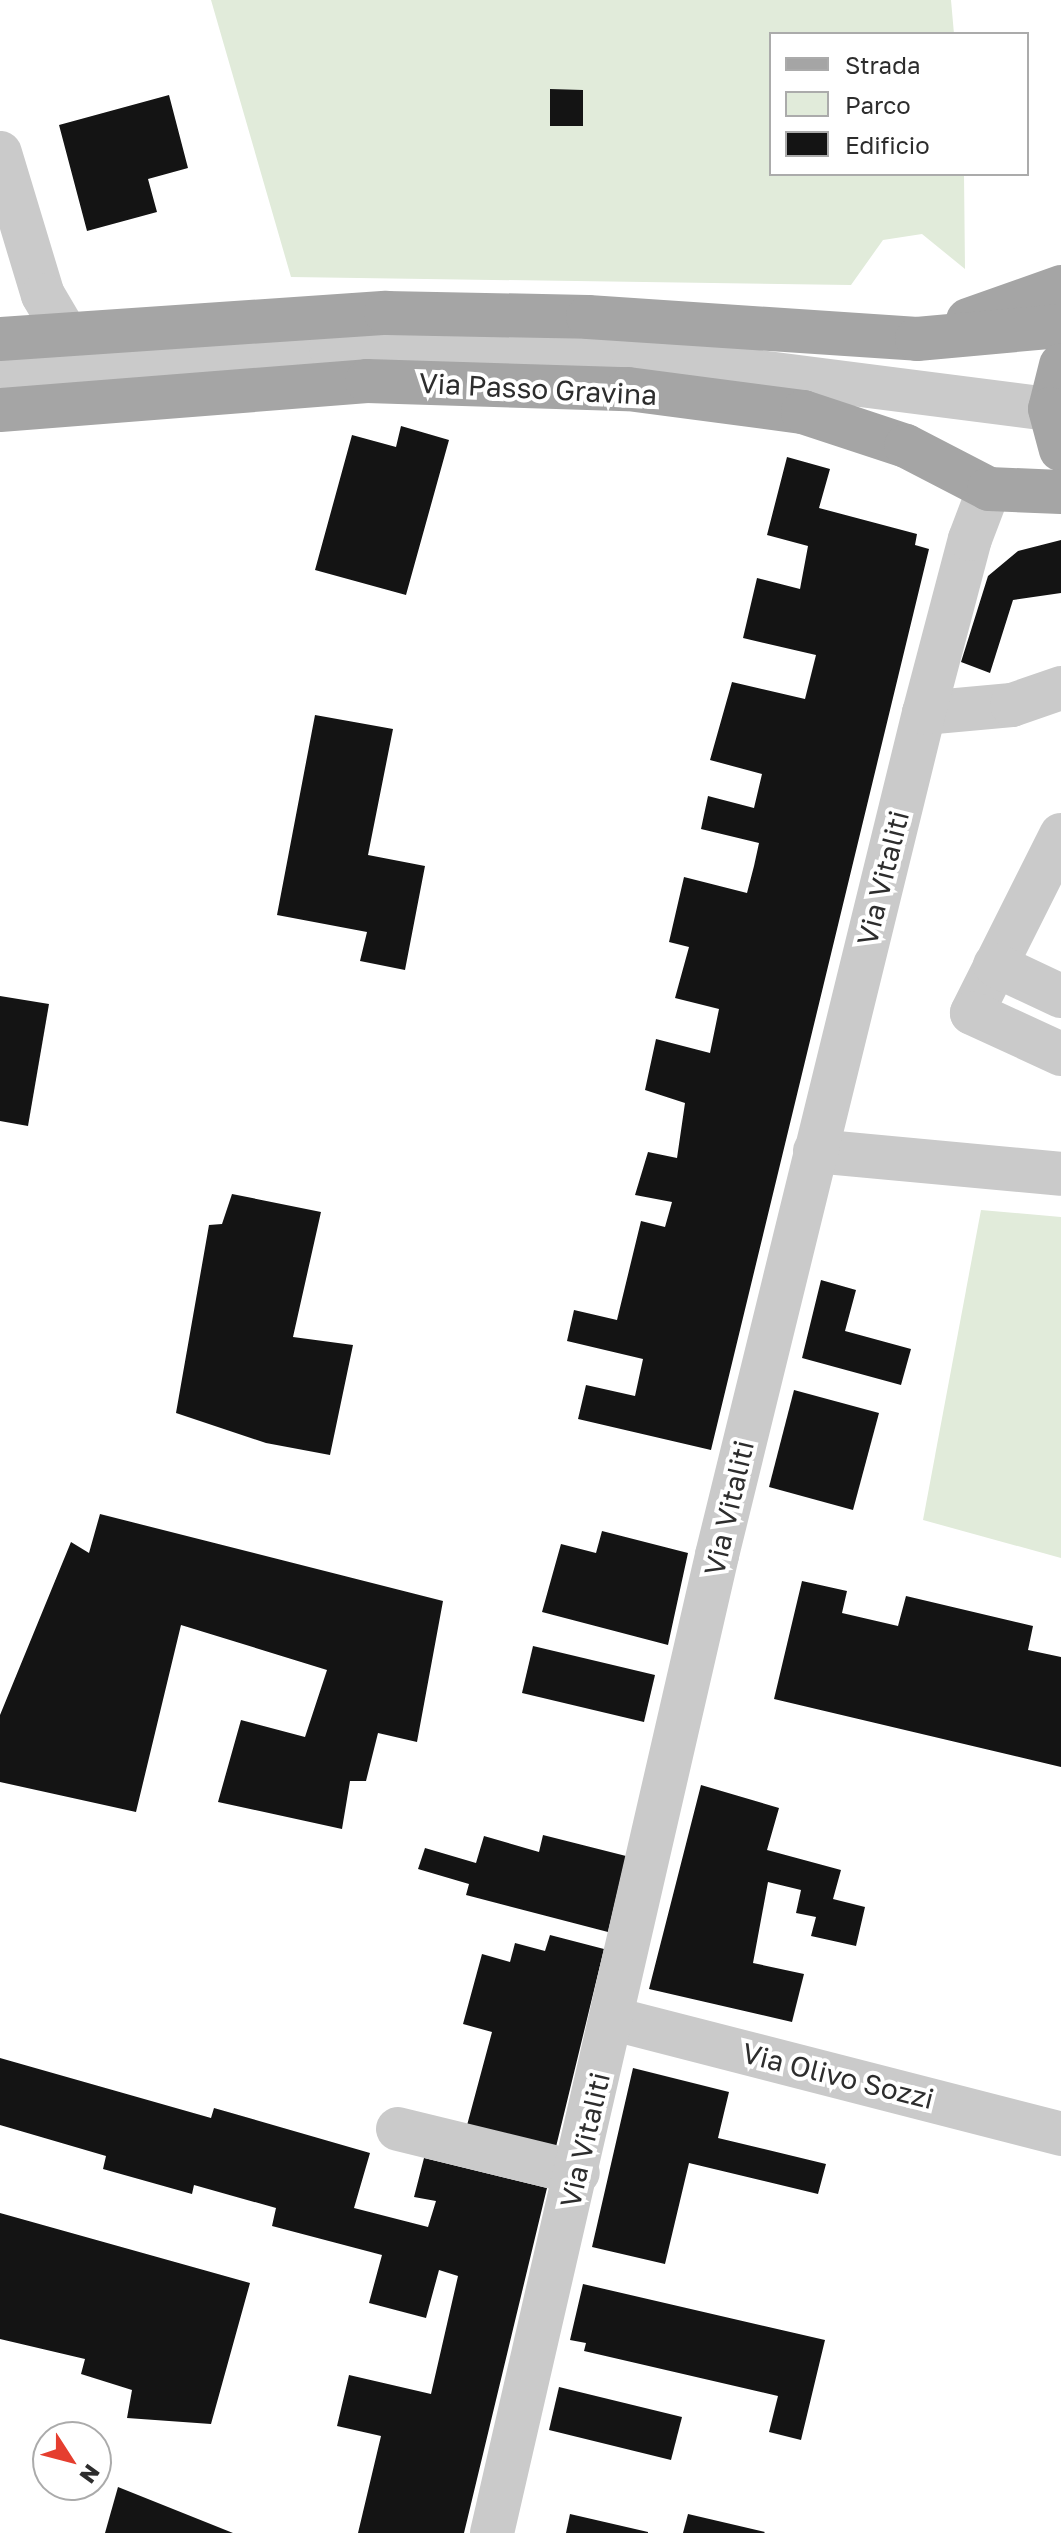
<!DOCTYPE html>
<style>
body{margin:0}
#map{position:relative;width:1061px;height:2533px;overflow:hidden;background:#fff;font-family:"Golos Text",sans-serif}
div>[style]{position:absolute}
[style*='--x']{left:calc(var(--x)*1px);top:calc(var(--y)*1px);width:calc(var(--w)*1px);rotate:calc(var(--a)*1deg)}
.green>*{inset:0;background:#e1ebda}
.building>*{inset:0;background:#141414}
.minor>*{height:44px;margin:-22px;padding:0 22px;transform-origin:22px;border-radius:22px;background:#cacaca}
.major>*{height:44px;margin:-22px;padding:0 22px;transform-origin:22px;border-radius:22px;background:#a5a5a5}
span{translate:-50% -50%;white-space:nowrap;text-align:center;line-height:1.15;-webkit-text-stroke:8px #fff;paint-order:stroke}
.street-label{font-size:28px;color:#2d2d2d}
.legend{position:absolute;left:769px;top:32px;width:260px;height:144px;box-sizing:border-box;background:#fff;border:2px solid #ababab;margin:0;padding:10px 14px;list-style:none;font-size:24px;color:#2d2d2d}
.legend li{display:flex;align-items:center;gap:16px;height:40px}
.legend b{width:40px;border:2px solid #ababab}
.north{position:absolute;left:32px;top:2421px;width:80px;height:80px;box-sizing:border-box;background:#fff;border:2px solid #ababab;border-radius:50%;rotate:126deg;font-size:22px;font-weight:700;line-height:32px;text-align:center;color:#2d2d2d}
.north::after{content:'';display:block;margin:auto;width:28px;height:36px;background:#e53e2f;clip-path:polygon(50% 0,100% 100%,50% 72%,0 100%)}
</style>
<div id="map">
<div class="green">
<div style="clip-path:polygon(211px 0,951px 0,954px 34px,771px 34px,771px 174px,964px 174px,965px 269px,922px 234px,883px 240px,851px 285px,291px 277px)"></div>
<div style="clip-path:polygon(981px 1210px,1061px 1217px,1061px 1558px,923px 1520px)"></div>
</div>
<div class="building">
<div style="clip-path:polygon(550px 89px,583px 90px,583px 126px,550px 126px)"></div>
<div style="clip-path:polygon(169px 95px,188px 168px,148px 179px,157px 212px,87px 231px,59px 125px)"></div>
<div style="clip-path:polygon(401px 426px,449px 440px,406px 595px,315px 570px,352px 435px,396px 447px)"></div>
<div style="clip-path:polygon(787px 457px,830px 469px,819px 508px,917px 534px,915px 545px,929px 549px,711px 1450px,578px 1419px,586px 1385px,635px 1396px,643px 1359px,567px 1341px,574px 1310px,617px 1320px,641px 1221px,665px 1227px,672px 1202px,635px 1195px,648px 1152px,677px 1158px,685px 1103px,645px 1090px,656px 1039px,710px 1053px,719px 1009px,675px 998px,689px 947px,669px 942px,684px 877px,747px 893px,754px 866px,759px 843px,701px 829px,708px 796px,754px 808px,762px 774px,710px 760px,732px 682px,805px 699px,816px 655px,743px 638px,757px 578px,800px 589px,808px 546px,767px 535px)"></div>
<div style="clip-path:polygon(1061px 540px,1061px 593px,1013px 600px,990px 673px,961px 662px,988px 576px,1018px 551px)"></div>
<div style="clip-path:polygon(315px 715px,393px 729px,368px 855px,425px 866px,405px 970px,360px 961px,367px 932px,277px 915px)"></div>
<div style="clip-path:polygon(0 996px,49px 1004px,28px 1126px,0 1121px)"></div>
<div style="clip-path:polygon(232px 1194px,321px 1212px,293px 1337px,353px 1345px,330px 1455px,266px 1443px,176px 1413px,209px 1225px,222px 1224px)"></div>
<div style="clip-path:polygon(821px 1280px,856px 1290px,845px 1331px,911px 1349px,901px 1385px,802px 1358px)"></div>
<div style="clip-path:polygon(794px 1390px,879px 1413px,853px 1510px,769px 1487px)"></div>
<div style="clip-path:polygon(100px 1514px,443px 1601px,417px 1742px,378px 1733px,366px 1781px,350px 1781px,342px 1829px,218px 1802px,241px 1720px,305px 1737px,327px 1670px,181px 1625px,136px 1812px,0 1782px,0 1715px,71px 1542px,89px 1553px)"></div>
<div style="clip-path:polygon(602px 1531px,688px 1553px,668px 1645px,542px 1612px,561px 1544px,596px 1553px)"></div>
<div style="clip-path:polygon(802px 1581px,847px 1591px,842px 1613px,898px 1626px,906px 1596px,1033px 1626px,1028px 1650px,1061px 1657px,1061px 1767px,774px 1699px)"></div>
<div style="clip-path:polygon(533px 1646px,655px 1675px,644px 1722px,522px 1693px)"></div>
<div style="clip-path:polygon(701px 1785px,779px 1808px,767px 1850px,841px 1870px,833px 1899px,865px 1907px,856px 1946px,811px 1936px,816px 1917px,796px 1913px,801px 1890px,768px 1882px,753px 1963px,804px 1974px,792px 2022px,649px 1989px)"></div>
<div style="clip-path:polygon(543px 1835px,626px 1856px,608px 1932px,466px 1895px,469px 1884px,418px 1869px,425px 1848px,476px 1863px,484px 1836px,539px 1852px)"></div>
<div style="clip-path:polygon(550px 1935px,604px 1949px,555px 2151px,466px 2129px,492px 2032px,463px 2024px,482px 1954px,510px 1962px,515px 1943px,545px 1951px)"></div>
<div style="clip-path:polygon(0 2058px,211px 2118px,214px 2108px,370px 2153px,354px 2208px,428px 2227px,436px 2201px,414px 2197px,424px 2158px,547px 2188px,464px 2533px,358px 2533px,381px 2436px,337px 2426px,349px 2375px,431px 2394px,458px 2276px,439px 2270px,426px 2318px,369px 2303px,382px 2255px,272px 2226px,276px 2208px,194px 2185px,192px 2194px,103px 2169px,106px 2156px,0 2125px)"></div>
<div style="clip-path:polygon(633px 2068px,729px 2092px,718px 2138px,826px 2164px,818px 2194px,689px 2163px,665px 2264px,592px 2247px)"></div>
<div style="clip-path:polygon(0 2213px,250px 2283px,211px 2424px,127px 2418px,132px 2390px,81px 2374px,85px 2359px,0 2339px)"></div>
<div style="clip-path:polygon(583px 2284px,825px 2340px,801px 2440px,769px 2432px,778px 2396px,584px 2351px,586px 2343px,570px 2340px)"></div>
<div style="clip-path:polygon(559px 2387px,682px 2417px,671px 2460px,549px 2430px)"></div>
<div style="clip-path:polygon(118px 2487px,233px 2533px,105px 2533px)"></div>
<div style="clip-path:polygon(570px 2514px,648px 2532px,648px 2533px,566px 2533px)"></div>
<div style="clip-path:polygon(688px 2514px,765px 2532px,764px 2533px,683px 2533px)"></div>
</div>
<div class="minor">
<div style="--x:0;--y:153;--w:148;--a:73.2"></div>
<div style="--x:43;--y:295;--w:45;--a:59.5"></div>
<div style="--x:0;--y:374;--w:332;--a:-4.3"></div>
<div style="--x:331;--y:349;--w:303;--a:1.3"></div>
<div style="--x:634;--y:356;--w:431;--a:7.3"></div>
<div style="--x:924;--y:713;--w:88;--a:-5.2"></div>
<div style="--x:1012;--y:705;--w:52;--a:-19.1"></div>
<div style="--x:1061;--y:835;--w:199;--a:116.6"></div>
<div style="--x:972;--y:1013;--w:98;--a:24.7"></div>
<div style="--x:995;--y:965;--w:73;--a:25.2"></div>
<div style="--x:815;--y:1151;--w:247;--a:5.3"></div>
<div style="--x:614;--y:2019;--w:462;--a:14.4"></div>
<div style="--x:398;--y:2129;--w:185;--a:13.7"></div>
<div style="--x:492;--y:2533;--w:1004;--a:-77.04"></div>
<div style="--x:717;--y:1555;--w:867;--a:-76.19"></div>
<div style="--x:924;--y:713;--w:180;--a:-75.2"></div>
<div style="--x:970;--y:539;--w:53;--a:-69.2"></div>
</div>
<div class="major">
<div style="--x:968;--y:320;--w:99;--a:-19.5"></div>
<div style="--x:0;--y:339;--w:387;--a:-3.9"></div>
<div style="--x:386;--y:313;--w:202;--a:1.1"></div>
<div style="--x:588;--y:317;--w:330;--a:3.8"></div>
<div style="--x:917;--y:339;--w:145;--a:-5.2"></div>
<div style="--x:1061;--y:365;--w:45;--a:104"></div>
<div style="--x:1050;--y:409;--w:42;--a:75"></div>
<div style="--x:0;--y:410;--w:368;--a:-4.5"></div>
<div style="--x:367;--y:381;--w:261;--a:1.8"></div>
<div style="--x:628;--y:389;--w:177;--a:7.5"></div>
<div style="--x:803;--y:412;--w:108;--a:18.3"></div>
<div style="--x:906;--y:446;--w:93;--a:27.4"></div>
<div style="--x:989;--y:489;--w:72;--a:2.4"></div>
</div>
<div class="street-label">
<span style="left:538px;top:389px;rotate:3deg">Via Passo Gravina</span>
<span style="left:883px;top:878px;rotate:-76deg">Via Vitaliti</span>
<span style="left:729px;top:1508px;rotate:-77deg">Via Vitaliti</span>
<span style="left:838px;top:2076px;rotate:14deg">Via Olivo Sozzi</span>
<span style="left:585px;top:2140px;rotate:-77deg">Via Vitaliti</span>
</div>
<ul class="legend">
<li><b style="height:10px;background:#a5a5a5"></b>Strada</li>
<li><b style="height:22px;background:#e1ebda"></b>Parco</li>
<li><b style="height:22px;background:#141414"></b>Edificio</li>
</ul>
<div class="north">N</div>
</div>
